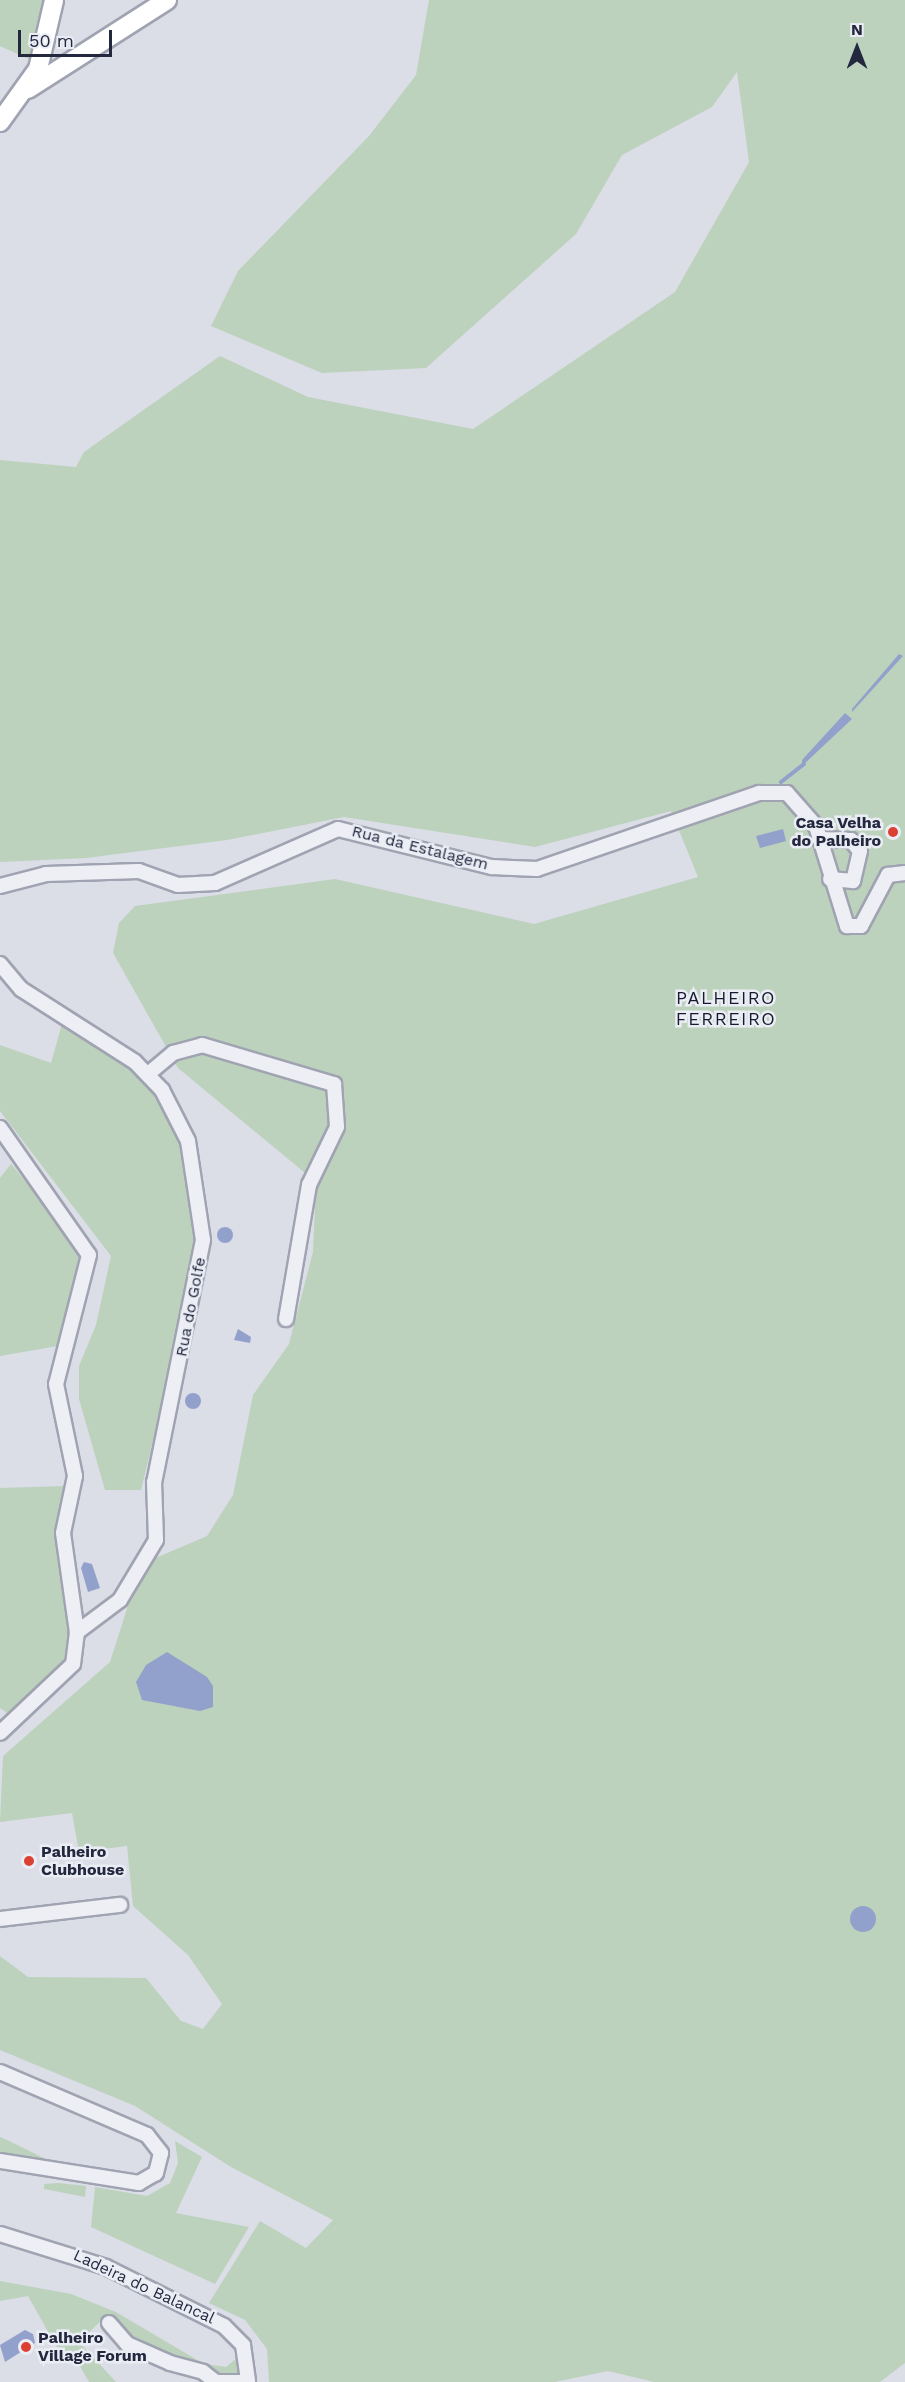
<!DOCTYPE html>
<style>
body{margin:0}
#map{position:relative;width:905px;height:2382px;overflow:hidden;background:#dbdde7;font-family:"Work Sans",sans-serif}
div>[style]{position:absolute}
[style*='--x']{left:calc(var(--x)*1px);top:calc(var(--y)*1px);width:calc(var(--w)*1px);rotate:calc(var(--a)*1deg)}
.green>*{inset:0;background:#bcd2bc}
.water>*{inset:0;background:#92a1cc}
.round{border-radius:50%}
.stream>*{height:4px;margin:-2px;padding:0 2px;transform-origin:2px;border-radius:2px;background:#92a1cc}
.roads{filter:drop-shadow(2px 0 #a0a3b1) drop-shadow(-2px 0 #a0a3b1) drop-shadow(0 2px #a0a3b1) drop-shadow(0 -2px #a0a3b1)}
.street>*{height:14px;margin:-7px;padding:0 7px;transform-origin:7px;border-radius:7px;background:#eeeff5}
.secondary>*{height:18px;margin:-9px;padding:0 9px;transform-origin:9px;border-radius:9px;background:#fff}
.dots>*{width:16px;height:16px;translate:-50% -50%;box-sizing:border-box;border:3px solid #ebedf5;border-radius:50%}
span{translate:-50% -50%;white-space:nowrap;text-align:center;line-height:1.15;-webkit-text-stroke:5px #ebedf5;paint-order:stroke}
.poi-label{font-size:16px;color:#24283f;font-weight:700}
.right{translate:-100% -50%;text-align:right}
.left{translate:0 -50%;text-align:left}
.street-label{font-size:16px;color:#24283f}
.neighbourhood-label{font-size:18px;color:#17192f;letter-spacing:1.5px}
.north{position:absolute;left:827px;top:18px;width:60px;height:60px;-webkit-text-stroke:4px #ebedf5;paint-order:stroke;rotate:0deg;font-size:16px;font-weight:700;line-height:24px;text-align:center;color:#24283f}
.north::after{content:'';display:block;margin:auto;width:21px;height:27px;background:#24283f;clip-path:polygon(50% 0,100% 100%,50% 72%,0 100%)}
.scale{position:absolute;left:18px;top:30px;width:94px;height:27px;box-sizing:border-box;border:3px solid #24283f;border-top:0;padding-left:8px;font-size:18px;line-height:21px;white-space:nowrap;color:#24283f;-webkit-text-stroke:4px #ebedf5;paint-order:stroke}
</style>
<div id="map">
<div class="green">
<div style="clip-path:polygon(0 0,46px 0,33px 61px,0 46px)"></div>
<div style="clip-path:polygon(429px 0,905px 0,905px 2363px,880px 2382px,654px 2382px,608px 2371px,555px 2382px,269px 2382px,267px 2349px,245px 2320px,209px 2303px,260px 2221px,306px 2248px,333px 2220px,231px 2167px,135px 2106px,0 2050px,0 1956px,28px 1977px,146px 1978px,181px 2021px,203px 2029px,222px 2004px,188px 1955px,133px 1906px,127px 1846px,79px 1852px,72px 1813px,0 1822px,3px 1756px,110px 1662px,131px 1596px,151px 1560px,207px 1536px,233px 1495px,253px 1395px,289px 1344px,313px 1252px,316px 1182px,178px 1068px,113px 953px,119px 923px,135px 906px,335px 879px,534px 924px,698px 877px,671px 811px,535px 847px,344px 817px,227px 840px,86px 858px,0 862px,0 460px,76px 467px,84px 452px,220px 356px,308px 397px,473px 429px,675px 292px,749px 162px,737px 72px,712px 107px,622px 155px,576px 234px,426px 368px,322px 373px,211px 326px,238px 271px,369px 136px,416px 75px)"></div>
<div style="clip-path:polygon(62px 1024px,142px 1075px,180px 1130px,198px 1257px,141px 1490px,105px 1490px,79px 1399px,79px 1366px,96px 1325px,111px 1256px,0 1111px,0 1045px,51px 1063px)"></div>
<div style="clip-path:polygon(11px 1164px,88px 1256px,64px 1345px,0 1356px,0 1178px)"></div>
<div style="clip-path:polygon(66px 1486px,57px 1552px,75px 1628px,72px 1658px,7px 1713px,0 1708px,0 1488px)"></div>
<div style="clip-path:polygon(0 2137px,7px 2140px,52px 2162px,0 2154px)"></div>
<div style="clip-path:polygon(175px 2141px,202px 2157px,176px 2213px,249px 2227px,215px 2284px,91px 2227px,95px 2187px,147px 2196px,170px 2183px,178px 2163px)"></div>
<div style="clip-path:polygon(58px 2183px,86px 2186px,85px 2197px,44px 2189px,44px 2184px)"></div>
<div style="clip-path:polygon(0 2281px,71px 2294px,116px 2312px,204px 2364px,226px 2367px,237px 2358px,240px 2376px,217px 2375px,173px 2358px,130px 2338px,107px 2315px,79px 2342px,116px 2382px,89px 2382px,71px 2350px,60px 2353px,28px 2296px,0 2301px)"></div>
</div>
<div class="water">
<div style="clip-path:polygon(899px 654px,903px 656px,852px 712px,852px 709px)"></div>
<div style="clip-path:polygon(845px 713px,852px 719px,802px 766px,802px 760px)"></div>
<div style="clip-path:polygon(783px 829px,786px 841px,760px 848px,756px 836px)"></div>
<div class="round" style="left:217px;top:1227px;width:16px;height:16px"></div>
<div style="clip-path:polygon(238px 1329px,251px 1337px,250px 1343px,234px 1340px)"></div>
<div class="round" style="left:185px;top:1393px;width:16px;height:16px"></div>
<div style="clip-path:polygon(84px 1562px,92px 1564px,100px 1588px,88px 1592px,81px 1568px)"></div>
<div style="clip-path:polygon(167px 1652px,207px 1677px,213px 1686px,213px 1707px,200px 1711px,142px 1700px,136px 1682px,146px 1665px)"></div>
<div class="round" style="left:850px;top:1906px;width:26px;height:26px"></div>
<div style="clip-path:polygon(25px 2330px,33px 2334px,35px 2343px,5px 2362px,0 2345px)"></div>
</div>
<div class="stream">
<div style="--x:781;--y:782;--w:29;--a:-38"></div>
</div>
<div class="roads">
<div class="street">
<div style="--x:819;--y:839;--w:32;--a:2"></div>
<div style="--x:851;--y:840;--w:14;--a:51"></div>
<div style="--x:860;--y:851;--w:31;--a:103"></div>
<div style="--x:853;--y:881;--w:23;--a:-175"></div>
<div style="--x:0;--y:886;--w:48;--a:-14.6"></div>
<div style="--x:46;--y:874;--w:93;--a:-1.8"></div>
<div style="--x:139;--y:871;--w:41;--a:19.7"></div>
<div style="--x:178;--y:885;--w:37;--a:-3"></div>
<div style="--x:215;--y:883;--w:134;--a:-23.7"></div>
<div style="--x:338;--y:829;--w:159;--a:13.9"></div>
<div style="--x:492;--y:867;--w:45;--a:2.5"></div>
<div style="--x:537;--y:869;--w:235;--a:-18.9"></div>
<div style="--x:759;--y:793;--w:28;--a:0"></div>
<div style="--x:787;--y:793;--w:44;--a:48.7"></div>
<div style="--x:816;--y:826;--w:105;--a:72.8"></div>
<div style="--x:847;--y:926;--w:14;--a:0"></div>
<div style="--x:861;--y:926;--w:58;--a:-62.1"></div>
<div style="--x:888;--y:875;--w:17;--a:-7"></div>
<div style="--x:0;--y:964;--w:33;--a:50"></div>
<div style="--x:21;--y:989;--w:135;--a:32.6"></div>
<div style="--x:135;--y:1062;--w:39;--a:46"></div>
<div style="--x:162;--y:1090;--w:57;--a:63"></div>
<div style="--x:188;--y:1141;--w:100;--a:81.4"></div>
<div style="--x:203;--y:1240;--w:247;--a:101.4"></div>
<div style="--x:154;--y:1482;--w:58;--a:88"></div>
<div style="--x:156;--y:1540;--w:70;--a:121"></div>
<div style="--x:120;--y:1600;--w:54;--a:143.3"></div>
<div style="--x:148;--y:1074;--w:33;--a:-40"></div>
<div style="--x:173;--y:1053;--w:30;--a:-15"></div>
<div style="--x:202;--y:1045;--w:138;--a:16.5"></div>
<div style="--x:334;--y:1084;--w:43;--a:86"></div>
<div style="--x:337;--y:1127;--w:64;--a:115.8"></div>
<div style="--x:309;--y:1185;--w:136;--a:99.7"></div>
<div style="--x:0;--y:1128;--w:155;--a:55"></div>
<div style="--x:89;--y:1255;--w:133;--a:104.3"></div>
<div style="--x:56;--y:1384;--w:94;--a:78.3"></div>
<div style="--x:75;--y:1476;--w:58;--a:101.9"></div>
<div style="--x:63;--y:1533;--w:100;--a:82"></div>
<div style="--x:77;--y:1632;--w:32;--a:97"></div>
<div style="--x:73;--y:1664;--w:100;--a:136.6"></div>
<div style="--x:0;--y:1919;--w:121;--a:-6.7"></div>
<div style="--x:0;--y:2072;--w:160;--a:23.2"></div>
<div style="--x:147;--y:2135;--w:23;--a:52"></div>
<div style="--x:161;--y:2153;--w:21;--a:104"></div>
<div style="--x:156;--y:2173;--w:20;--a:150"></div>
<div style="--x:139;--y:2183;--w:141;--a:-171"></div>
<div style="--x:0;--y:2234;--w:111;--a:17.3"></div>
<div style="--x:106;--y:2267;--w:132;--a:26.6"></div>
<div style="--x:224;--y:2326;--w:27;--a:45"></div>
<div style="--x:243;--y:2345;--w:37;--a:82"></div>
<div style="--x:109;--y:2323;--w:28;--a:49"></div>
<div style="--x:127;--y:2344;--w:47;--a:23.8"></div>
<div style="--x:170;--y:2363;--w:34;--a:15"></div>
<div style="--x:203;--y:2372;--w:16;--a:38"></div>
<div style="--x:216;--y:2382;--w:32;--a:0"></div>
</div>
<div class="secondary">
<div style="--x:28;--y:89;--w:165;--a:-32.6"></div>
<div style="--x:0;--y:122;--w:65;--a:-54.4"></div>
<div style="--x:38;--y:69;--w:71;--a:-76.9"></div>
</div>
</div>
<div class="dots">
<div style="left:893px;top:832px;background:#db4032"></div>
<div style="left:29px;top:1861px;background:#db4032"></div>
<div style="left:26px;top:2347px;background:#db4032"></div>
</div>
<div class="poi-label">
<span class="right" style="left:881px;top:832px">Casa Velha<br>do Palheiro</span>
<span class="left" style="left:41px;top:1861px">Palheiro<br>Clubhouse</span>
<span class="left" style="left:38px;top:2347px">Palheiro<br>Village Forum</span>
</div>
<div class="street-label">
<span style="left:420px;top:848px;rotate:14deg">Rua da Estalagem</span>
<span style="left:191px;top:1307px;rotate:-79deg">Rua do Golfe</span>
<span style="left:144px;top:2287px;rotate:25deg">Ladeira do Balancal</span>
</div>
<div class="neighbourhood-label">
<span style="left:726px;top:1009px">PALHEIRO<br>FERREIRO</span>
</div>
<div class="north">N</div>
<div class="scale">50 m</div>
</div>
